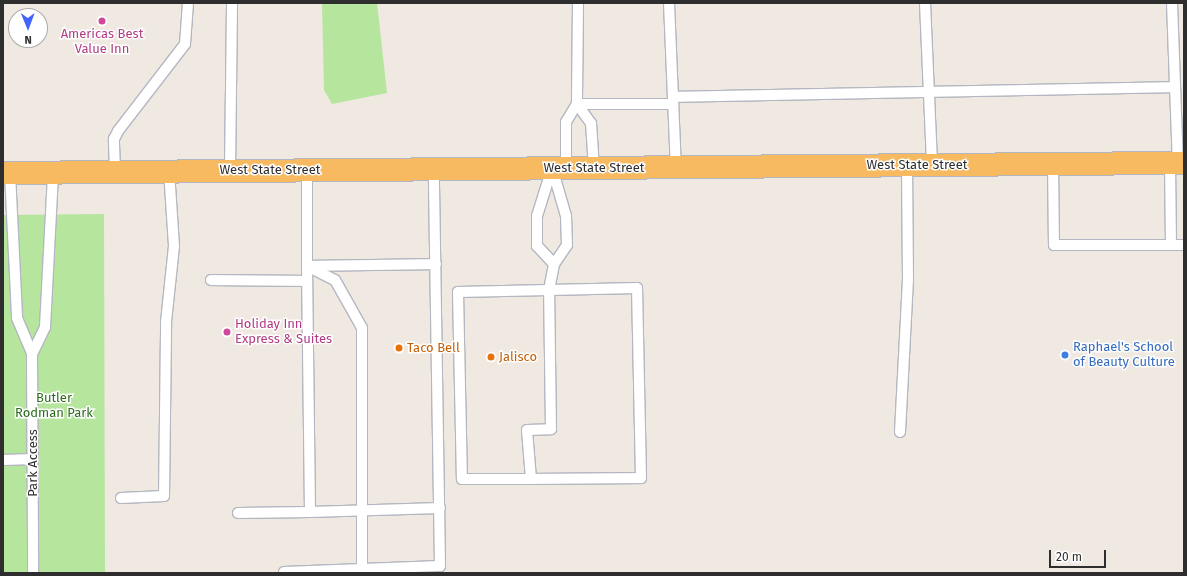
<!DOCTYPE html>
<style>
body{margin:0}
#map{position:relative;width:1187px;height:576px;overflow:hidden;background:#efe9e1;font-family:"Fira Sans",sans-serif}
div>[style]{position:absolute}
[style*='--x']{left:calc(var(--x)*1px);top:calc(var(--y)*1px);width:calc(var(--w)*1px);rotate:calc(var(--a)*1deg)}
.green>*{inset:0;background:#b6e59e}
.roads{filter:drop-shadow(1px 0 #b4b7c1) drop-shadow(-1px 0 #b4b7c1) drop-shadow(0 1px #b4b7c1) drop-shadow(0 -1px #b4b7c1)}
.service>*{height:10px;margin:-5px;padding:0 5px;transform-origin:5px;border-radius:5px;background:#fff}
.trunk>*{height:22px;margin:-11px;padding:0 11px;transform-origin:11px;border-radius:11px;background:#f8ba60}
.dots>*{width:11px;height:11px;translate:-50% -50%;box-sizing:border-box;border:2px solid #fff;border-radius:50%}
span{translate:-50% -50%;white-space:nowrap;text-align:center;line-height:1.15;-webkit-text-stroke:3px #fff;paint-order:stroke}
.hotel-label{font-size:13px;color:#b23c85}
.left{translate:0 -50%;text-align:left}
.street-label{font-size:13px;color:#2e2e2e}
.food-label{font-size:13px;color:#c56008}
.shop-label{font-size:13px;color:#366cbe}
.park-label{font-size:13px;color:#2c6e1b}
.frame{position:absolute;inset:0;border:4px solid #2e2e2e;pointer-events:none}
.north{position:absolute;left:8px;top:8px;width:40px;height:40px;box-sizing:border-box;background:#fff;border:1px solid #ababab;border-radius:50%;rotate:179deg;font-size:11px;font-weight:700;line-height:16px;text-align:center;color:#2e2e2e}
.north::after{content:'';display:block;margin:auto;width:14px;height:18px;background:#4264fb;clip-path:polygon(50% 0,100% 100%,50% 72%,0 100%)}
.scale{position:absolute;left:1049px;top:550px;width:57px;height:18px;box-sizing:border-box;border:2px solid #2e2e2e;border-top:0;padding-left:5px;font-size:12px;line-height:14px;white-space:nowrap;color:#2e2e2e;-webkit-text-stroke:3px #fff;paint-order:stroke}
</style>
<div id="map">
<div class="green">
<div style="clip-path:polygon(322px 3px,377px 3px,387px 93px,332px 104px,324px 90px)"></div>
<div style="clip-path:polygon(104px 214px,105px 573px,3px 573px,3px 215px)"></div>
</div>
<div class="roads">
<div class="service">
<div style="--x:578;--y:3;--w:101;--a:90.6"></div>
<div style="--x:577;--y:104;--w:96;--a:0"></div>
<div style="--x:669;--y:3;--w:164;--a:87.6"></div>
<div style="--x:925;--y:3;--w:162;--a:87.5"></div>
<div style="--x:1172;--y:3;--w:160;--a:87.9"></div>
<div style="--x:673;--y:97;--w:502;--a:-1.14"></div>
<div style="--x:1170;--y:163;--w:82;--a:89.3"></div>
<div style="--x:1053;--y:164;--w:81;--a:89.3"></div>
<div style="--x:1054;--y:245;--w:130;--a:0"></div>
<div style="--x:552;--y:168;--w:50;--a:73.7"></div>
<div style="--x:566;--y:216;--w:29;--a:88"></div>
<div style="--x:567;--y:245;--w:23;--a:124"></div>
<div style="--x:554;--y:264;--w:25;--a:-133"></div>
<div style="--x:537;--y:246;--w:30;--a:-90"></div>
<div style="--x:537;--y:216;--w:50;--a:-72.6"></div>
<div style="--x:566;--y:168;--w:46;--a:-90"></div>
<div style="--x:566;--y:122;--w:21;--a:-59"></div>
<div style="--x:577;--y:104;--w:24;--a:54"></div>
<div style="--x:591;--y:123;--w:45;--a:86.2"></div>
<div style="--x:230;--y:170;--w:167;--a:-89.3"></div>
<div style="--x:307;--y:170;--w:96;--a:90"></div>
<div style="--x:307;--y:266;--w:31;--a:27"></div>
<div style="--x:335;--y:280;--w:55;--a:60.6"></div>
<div style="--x:362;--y:328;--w:241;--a:90"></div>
<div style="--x:115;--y:172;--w:33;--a:-92"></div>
<div style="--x:114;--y:139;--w:9;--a:-63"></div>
<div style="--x:118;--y:131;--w:110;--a:-52.4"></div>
<div style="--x:185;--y:44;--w:41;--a:-85.8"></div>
<div style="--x:10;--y:173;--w:145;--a:87.2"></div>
<div style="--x:17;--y:318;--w:39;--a:67"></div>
<div style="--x:32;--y:354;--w:219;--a:89.7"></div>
<div style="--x:211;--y:280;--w:96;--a:0.6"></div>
<div style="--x:32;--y:354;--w:30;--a:-64"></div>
<div style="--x:45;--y:327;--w:155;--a:-87"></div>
<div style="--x:900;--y:432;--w:152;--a:-87"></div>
<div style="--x:908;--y:280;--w:115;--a:-90.5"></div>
<div style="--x:3;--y:460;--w:29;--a:-2"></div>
<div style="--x:531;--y:479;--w:110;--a:-0.5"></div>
<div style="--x:641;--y:478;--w:190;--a:-91.2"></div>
<div style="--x:637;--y:288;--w:88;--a:178.7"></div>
<div style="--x:549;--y:290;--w:91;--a:178.7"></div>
<div style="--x:458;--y:292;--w:187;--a:88.8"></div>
<div style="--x:462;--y:479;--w:69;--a:0"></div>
<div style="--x:531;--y:479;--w:49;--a:-94.7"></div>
<div style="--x:527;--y:430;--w:24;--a:-2"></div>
<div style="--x:551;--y:429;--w:139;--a:-90.8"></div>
<div style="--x:549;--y:290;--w:26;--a:-79"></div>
<div style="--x:121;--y:498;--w:43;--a:-2.7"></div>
<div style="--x:164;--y:496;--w:174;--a:-89.3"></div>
<div style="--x:166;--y:322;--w:76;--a:-84"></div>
<div style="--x:174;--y:246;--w:75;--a:-93.8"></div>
<div style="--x:310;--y:512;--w:130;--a:-1.8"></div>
<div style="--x:238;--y:513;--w:72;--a:-0.8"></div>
<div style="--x:310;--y:512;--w:246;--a:-90.7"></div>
<div style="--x:307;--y:266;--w:129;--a:-0.9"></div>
<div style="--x:284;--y:572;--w:156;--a:-2.2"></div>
<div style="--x:440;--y:566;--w:397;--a:-90.9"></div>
</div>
<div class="trunk">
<div style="--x:3;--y:173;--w:1181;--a:-0.49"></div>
</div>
</div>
<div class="dots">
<div style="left:102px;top:21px;background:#d1479c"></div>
<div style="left:227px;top:332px;background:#d1479c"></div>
<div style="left:399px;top:348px;background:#e8710a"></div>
<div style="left:1065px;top:355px;background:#3f7fe0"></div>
<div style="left:491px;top:357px;background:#e8710a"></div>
</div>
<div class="hotel-label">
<span style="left:102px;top:42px">Americas Best<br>Value Inn</span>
<span class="left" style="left:235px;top:332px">Holiday Inn<br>Express &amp; Suites</span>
</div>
<div class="street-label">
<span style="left:917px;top:165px">West State Street</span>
<span style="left:594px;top:168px">West State Street</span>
<span style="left:270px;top:170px">West State Street</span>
<span style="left:33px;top:463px;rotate:-90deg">Park Access</span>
</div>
<div class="food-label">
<span class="left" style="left:407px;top:348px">Taco Bell</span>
<span class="left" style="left:499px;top:357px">Jalisco</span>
</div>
<div class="shop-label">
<span class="left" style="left:1073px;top:355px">Raphael's School<br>of Beauty Culture</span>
</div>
<div class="park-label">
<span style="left:54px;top:406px">Butler<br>Rodman Park</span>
</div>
<div class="frame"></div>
<div class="north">N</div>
<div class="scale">20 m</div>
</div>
